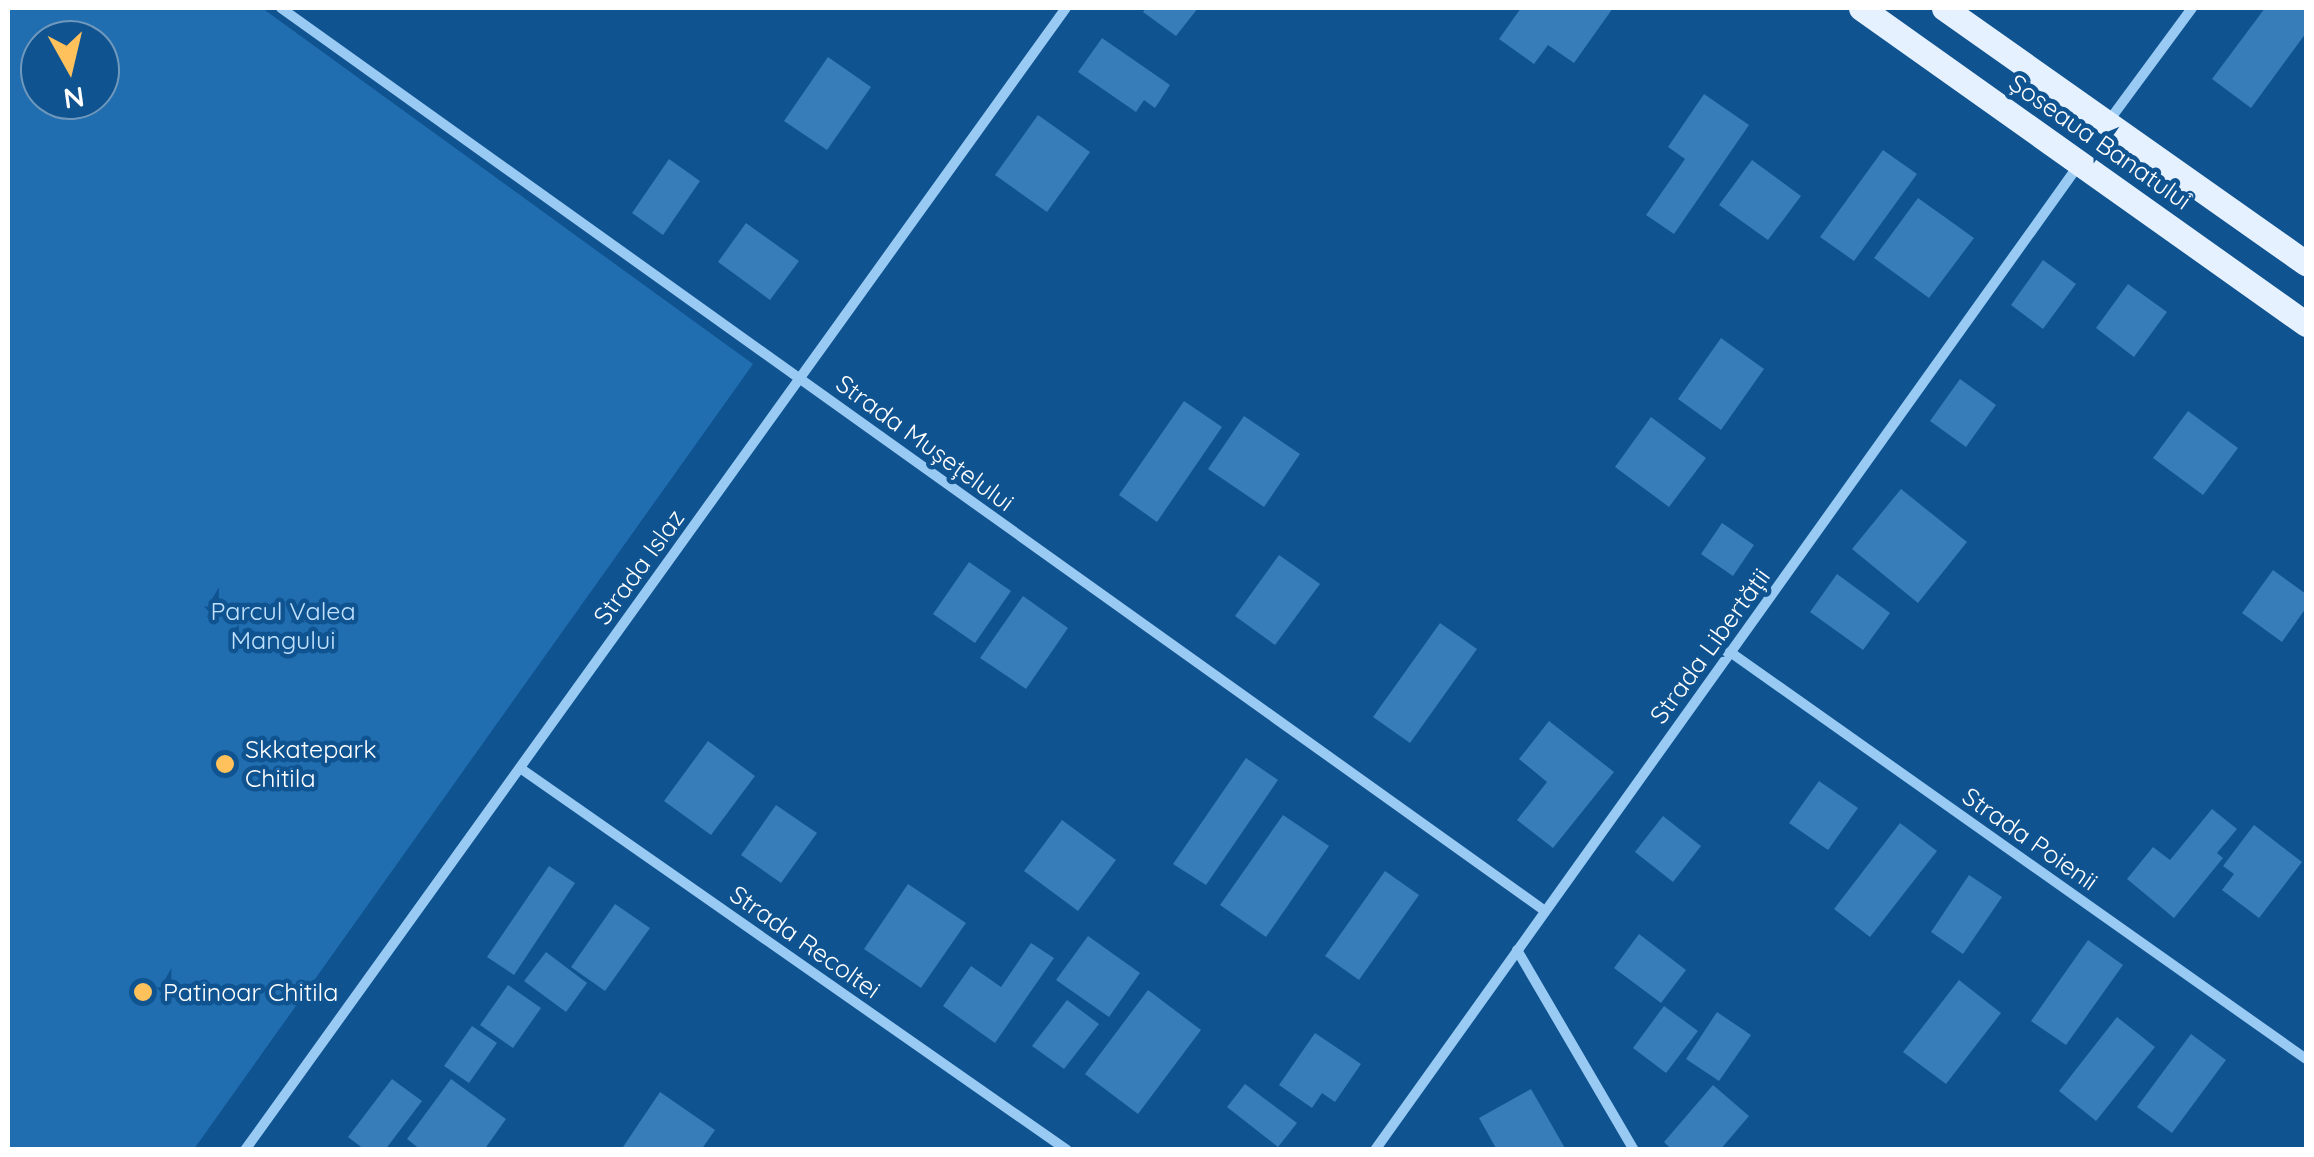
<!DOCTYPE html>
<meta charset="utf-8">
<style>
body{margin:0}
#map{position:relative;width:2314px;height:1157px;overflow:hidden;background:#0f5390;font-family:Quicksand,sans-serif}
div>[style]{position:absolute}
[style*='--x']{left:calc(var(--x)*1px);top:calc(var(--y)*1px);width:calc(var(--w)*1px);rotate:calc(var(--a)*1deg)}
.green>*{inset:0;background:#206daf}
.building>*{inset:0;background:#377db9}
.minor>*{height:10px;margin:-5px;padding:0 5px;transform-origin:5px;border-radius:5px;background:#98caf3}
.primary>*{height:25px;margin:-12.5px;padding:0 12.5px;transform-origin:12.5px;border-radius:12.5px;background:#e5f1ff}
.dots>*{width:28px;height:28px;translate:-50% -50%;box-sizing:border-box;border:5px solid #0f5390;border-radius:50%}
span{translate:-50% -50%;white-space:nowrap;text-align:center;line-height:1.15;-webkit-text-stroke:9px #0f5390;paint-order:stroke}
.street-label{font-size:25px;color:#fff}
.park-label{font-size:25px;color:#c0e2fe}
.poi-label{font-size:25px;color:#fff}
.left{translate:0 -50%;text-align:left}
.frame{position:absolute;inset:0;border:10px solid #fff;pointer-events:none}
.north{position:absolute;left:20px;top:20px;width:100px;height:100px;box-sizing:border-box;background:#0f5390;border:2px solid #6f98bc;border-radius:50%;rotate:172deg;font-size:28px;font-weight:700;line-height:40px;text-align:center;color:#fff}
.north::after{content:'';display:block;margin:auto;width:35px;height:45px;background:#ffc15b;clip-path:polygon(50% 0,100% 100%,50% 72%,0 100%)}
</style>
<div id="map">
<div class="green">
<div style="clip-path:polygon(evenodd,8px 8px,262px 8px,753px 364px,194px 1149px,8px 1149px,8px 8px,40px 40px,100px 40px,100px 100px,40px 100px,40px 40px)"></div>
</div>
<div class="building">
<div style="clip-path:polygon(1146px 8px,1198px 8px,1176px 36px,1143px 12px)"></div>
<div style="clip-path:polygon(1521px 8px,1613px 8px,1574px 63px,1548px 45px,1534px 64px,1499px 39px)"></div>
<div style="clip-path:polygon(2265px 8px,2306px 8px,2306px 33px,2251px 108px,2212px 79px)"></div>
<div style="clip-path:polygon(1102px 38px,1170px 85px,1155px 108px,1144px 100px,1136px 112px,1078px 72px)"></div>
<div style="clip-path:polygon(828px 57px,871px 87px,827px 150px,784px 121px)"></div>
<div style="clip-path:polygon(1704px 94px,1749px 125px,1674px 234px,1646px 215px,1685px 159px,1668px 147px)"></div>
<div style="clip-path:polygon(1038px 115px,1090px 152px,1047px 212px,995px 175px)"></div>
<div style="clip-path:polygon(1883px 150px,1917px 174px,1854px 261px,1820px 237px)"></div>
<div style="clip-path:polygon(669px 159px,700px 181px,663px 235px,632px 213px)"></div>
<div style="clip-path:polygon(1752px 160px,1801px 196px,1768px 240px,1719px 205px)"></div>
<div style="clip-path:polygon(1918px 198px,1974px 238px,1929px 298px,1874px 258px)"></div>
<div style="clip-path:polygon(746px 223px,799px 261px,770px 300px,718px 262px)"></div>
<div style="clip-path:polygon(2043px 260px,2076px 284px,2043px 329px,2011px 305px)"></div>
<div style="clip-path:polygon(2128px 284px,2167px 312px,2134px 357px,2096px 328px)"></div>
<div style="clip-path:polygon(1721px 338px,1764px 369px,1721px 430px,1678px 399px)"></div>
<div style="clip-path:polygon(1960px 379px,1996px 405px,1966px 447px,1930px 421px)"></div>
<div style="clip-path:polygon(1184px 401px,1222px 427px,1157px 522px,1119px 495px)"></div>
<div style="clip-path:polygon(2188px 411px,2238px 448px,2203px 495px,2153px 458px)"></div>
<div style="clip-path:polygon(1244px 416px,1300px 454px,1264px 507px,1208px 469px)"></div>
<div style="clip-path:polygon(1651px 417px,1706px 458px,1669px 507px,1615px 467px)"></div>
<div style="clip-path:polygon(1901px 489px,1967px 542px,1918px 603px,1852px 549px)"></div>
<div style="clip-path:polygon(1722px 523px,1754px 545px,1733px 576px,1701px 554px)"></div>
<div style="clip-path:polygon(1279px 555px,1320px 584px,1275px 645px,1235px 616px)"></div>
<div style="clip-path:polygon(969px 562px,1011px 591px,975px 643px,933px 614px)"></div>
<div style="clip-path:polygon(2273px 570px,2306px 594px,2306px 608px,2282px 642px,2242px 613px)"></div>
<div style="clip-path:polygon(1837px 574px,1890px 613px,1863px 650px,1810px 612px)"></div>
<div style="clip-path:polygon(1023px 596px,1068px 628px,1026px 689px,980px 658px)"></div>
<div style="clip-path:polygon(1440px 623px,1477px 649px,1410px 743px,1373px 717px)"></div>
<div style="clip-path:polygon(1549px 721px,1614px 772px,1553px 848px,1517px 820px,1547px 782px,1519px 759px)"></div>
<div style="clip-path:polygon(708px 741px,755px 776px,711px 835px,664px 801px)"></div>
<div style="clip-path:polygon(1246px 758px,1278px 780px,1206px 885px,1173px 864px)"></div>
<div style="clip-path:polygon(1819px 781px,1858px 808px,1828px 850px,1789px 823px)"></div>
<div style="clip-path:polygon(776px 805px,817px 833px,781px 883px,741px 855px)"></div>
<div style="clip-path:polygon(2212px 809px,2237px 829px,2217px 853px,2223px 858px,2174px 918px,2127px 879px,2153px 847px,2170px 860px)"></div>
<div style="clip-path:polygon(1283px 815px,1329px 846px,1266px 937px,1220px 905px)"></div>
<div style="clip-path:polygon(1663px 816px,1701px 846px,1673px 882px,1635px 852px)"></div>
<div style="clip-path:polygon(1062px 820px,1116px 860px,1078px 911px,1024px 871px)"></div>
<div style="clip-path:polygon(1900px 823px,1937px 851px,1870px 937px,1834px 909px)"></div>
<div style="clip-path:polygon(2254px 825px,2302px 862px,2259px 918px,2222px 890px,2234px 874px,2223px 866px)"></div>
<div style="clip-path:polygon(549px 866px,575px 883px,514px 975px,487px 957px)"></div>
<div style="clip-path:polygon(1385px 871px,1419px 895px,1359px 980px,1325px 956px)"></div>
<div style="clip-path:polygon(1969px 875px,2002px 897px,1963px 954px,1931px 932px)"></div>
<div style="clip-path:polygon(908px 884px,966px 923px,921px 988px,864px 949px)"></div>
<div style="clip-path:polygon(615px 904px,650px 928px,605px 991px,571px 967px)"></div>
<div style="clip-path:polygon(1639px 934px,1686px 970px,1661px 1003px,1614px 968px)"></div>
<div style="clip-path:polygon(1088px 936px,1140px 973px,1109px 1017px,1056px 980px)"></div>
<div style="clip-path:polygon(2088px 940px,2123px 965px,2066px 1045px,2031px 1021px)"></div>
<div style="clip-path:polygon(1031px 943px,1054px 958px,995px 1043px,943px 1006px,971px 966px,1001px 987px)"></div>
<div style="clip-path:polygon(546px 952px,587px 983px,566px 1012px,524px 981px)"></div>
<div style="clip-path:polygon(1959px 980px,2001px 1013px,1946px 1084px,1903px 1052px)"></div>
<div style="clip-path:polygon(508px 985px,541px 1008px,513px 1048px,480px 1025px)"></div>
<div style="clip-path:polygon(1148px 990px,1201px 1030px,1138px 1114px,1085px 1074px)"></div>
<div style="clip-path:polygon(1067px 1000px,1099px 1024px,1064px 1069px,1032px 1046px)"></div>
<div style="clip-path:polygon(1664px 1006px,1698px 1031px,1666px 1073px,1633px 1048px)"></div>
<div style="clip-path:polygon(1717px 1012px,1751px 1035px,1719px 1081px,1686px 1059px)"></div>
<div style="clip-path:polygon(2117px 1017px,2155px 1047px,2096px 1121px,2059px 1091px)"></div>
<div style="clip-path:polygon(472px 1026px,497px 1043px,469px 1083px,444px 1066px)"></div>
<div style="clip-path:polygon(1315px 1033px,1361px 1064px,1335px 1102px,1322px 1093px,1312px 1108px,1279px 1085px)"></div>
<div style="clip-path:polygon(2191px 1034px,2226px 1060px,2172px 1133px,2137px 1107px)"></div>
<div style="clip-path:polygon(392px 1079px,422px 1101px,385px 1150px,365px 1150px,348px 1137px)"></div>
<div style="clip-path:polygon(451px 1079px,506px 1119px,484px 1150px,421px 1150px,407px 1139px)"></div>
<div style="clip-path:polygon(1245px 1084px,1297px 1123px,1278px 1147px,1227px 1107px)"></div>
<div style="clip-path:polygon(1713px 1085px,1749px 1116px,1720px 1150px,1672px 1150px,1664px 1142px)"></div>
<div style="clip-path:polygon(1531px 1089px,1566px 1150px,1497px 1150px,1479px 1118px)"></div>
<div style="clip-path:polygon(660px 1092px,715px 1130px,701px 1150px,621px 1150px)"></div>
</div>
<div class="minor">
<div style="--x:281;--y:8;--w:1553;--a:35.54"></div>
<div style="--x:2108;--y:122;--w:142;--a:-53.6"></div>
<div style="--x:1730;--y:652;--w:705;--a:35.24"></div>
<div style="--x:520;--y:768;--w:667;--a:34.93"></div>
<div style="--x:1517;--y:950;--w:232;--a:59.7"></div>
<div style="--x:245;--y:1150;--w:1406;--a:-54.29"></div>
<div style="--x:1375;--y:1150;--w:1209;--a:-54.46"></div>
</div>
<div class="primary">
<div style="--x:1861;--y:8;--w:546;--a:35.38"></div>
<div style="--x:1944;--y:8;--w:443;--a:35.2"></div>
</div>
<div class="dots">
<div style="left:225px;top:764px;background:#ffc15b"></div>
<div style="left:143px;top:992px;background:#ffc15b"></div>
</div>
<div class="street-label">
<span style="left:2100px;top:142px;rotate:35deg">Șoseaua Banatului</span>
<span style="left:925px;top:443px;rotate:36deg">Strada Mușețelului</span>
<span style="left:639px;top:567px;rotate:-54deg">Strada Islaz</span>
<span style="left:1710px;top:646px;rotate:-54deg">Strada Libertății</span>
<span style="left:2030px;top:839px;rotate:35deg">Strada Poienii</span>
<span style="left:805px;top:942px;rotate:35deg">Strada Recoltei</span>
</div>
<div class="park-label">
<span style="left:283px;top:626px">Parcul Valea<br>Mangului</span>
</div>
<div class="poi-label">
<span class="left" style="left:245px;top:764px">Skkatepark<br>Chitila</span>
<span class="left" style="left:163px;top:992px">Patinoar Chitila</span>
</div>
<div class="frame"></div>
<div class="north">N</div>
</div>
